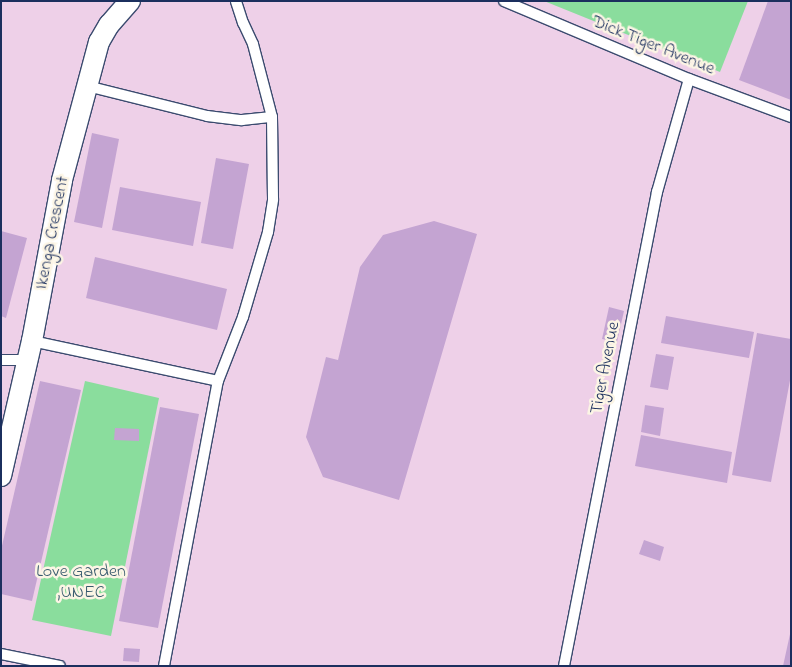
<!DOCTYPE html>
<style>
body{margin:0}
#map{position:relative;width:792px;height:667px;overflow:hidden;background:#f3eacf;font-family:"Indie Flower",sans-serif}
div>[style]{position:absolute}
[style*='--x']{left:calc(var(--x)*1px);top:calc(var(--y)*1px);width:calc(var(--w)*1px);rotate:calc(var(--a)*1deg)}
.built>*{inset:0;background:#eed0e8}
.green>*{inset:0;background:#8add9d}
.building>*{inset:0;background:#c4a4d2}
.roads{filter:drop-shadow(1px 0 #3b4b6f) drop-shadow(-1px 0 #3b4b6f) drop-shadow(0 1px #3b4b6f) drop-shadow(0 -1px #3b4b6f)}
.lane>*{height:10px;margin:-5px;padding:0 5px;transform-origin:5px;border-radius:5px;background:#fff}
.street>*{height:20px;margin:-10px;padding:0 10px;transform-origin:10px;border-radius:10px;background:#fff}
span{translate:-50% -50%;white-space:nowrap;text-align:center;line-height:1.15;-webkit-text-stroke:5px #fcf5e5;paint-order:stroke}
.street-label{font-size:18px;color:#1b2f5e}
.park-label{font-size:18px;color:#375a6e}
.frame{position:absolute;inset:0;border:2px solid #1b2f5e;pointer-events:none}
</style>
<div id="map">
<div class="built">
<div style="clip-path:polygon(1px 1px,791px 1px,791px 666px,1px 666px)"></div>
</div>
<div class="green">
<div style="clip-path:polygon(544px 1px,748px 1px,720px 72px)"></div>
<div style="clip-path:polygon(85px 381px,159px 398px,111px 636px,32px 620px)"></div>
</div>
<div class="building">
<div style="clip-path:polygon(768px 1px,791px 1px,791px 100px,739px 80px)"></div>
<div style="clip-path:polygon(92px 133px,119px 139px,102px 228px,74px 222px)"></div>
<div style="clip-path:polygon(216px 158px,249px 164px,233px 249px,201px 243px)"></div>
<div style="clip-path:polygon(120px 187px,201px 202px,193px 246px,112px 230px)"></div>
<div style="clip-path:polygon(434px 221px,477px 234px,399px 500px,323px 477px,306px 437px,326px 357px,338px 360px,360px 267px,383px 235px)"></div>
<div style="clip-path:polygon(1px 231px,27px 238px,6px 318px,1px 316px)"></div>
<div style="clip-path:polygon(95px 257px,227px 289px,217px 330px,86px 298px)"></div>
<div style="clip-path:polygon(609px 307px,624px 311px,617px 342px,602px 339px)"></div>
<div style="clip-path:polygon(666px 316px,754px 332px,749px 358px,661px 343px)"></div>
<div style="clip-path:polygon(757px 333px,791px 339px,791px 375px,771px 482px,732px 475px)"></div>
<div style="clip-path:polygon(656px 354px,674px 357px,668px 390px,650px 387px)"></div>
<div style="clip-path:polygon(40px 381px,81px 390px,32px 601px,1px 594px,1px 550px)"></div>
<div style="clip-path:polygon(645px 405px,664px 408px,660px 436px,641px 432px)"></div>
<div style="clip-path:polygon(160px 407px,199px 414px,158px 628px,119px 621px)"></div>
<div style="clip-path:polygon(115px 428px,139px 429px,139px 441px,114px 440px)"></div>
<div style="clip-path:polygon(641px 435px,732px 452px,727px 483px,635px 466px)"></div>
<div style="clip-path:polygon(644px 540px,664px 547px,660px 561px,639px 554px)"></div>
<div style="clip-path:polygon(790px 634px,791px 666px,783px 666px)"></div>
<div style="clip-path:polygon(124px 648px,140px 649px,139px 662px,123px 661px)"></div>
</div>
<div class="roads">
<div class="lane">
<div style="--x:504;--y:1;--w:201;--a:22.9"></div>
<div style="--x:689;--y:79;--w:109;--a:20.4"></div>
<div style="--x:87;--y:86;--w:124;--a:14"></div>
<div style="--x:207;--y:116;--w:35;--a:7"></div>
<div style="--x:242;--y:120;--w:30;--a:-6"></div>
<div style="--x:32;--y:341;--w:190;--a:12.1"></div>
<div style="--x:1;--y:360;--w:26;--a:0"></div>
<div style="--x:1;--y:654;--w:60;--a:11.5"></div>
<div style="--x:164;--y:666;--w:290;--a:-79.3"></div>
<div style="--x:218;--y:381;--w:69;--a:-68.7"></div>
<div style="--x:243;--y:317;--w:89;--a:-73.6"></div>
<div style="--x:268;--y:232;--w:33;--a:-81"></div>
<div style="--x:273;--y:199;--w:82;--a:-90.7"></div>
<div style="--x:272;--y:117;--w:75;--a:-104.6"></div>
<div style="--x:253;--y:44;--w:23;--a:-115"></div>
<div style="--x:243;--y:23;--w:23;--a:-108"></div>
<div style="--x:564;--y:666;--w:483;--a:-78.9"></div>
<div style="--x:657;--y:192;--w:117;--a:-74.2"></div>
</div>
<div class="street">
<div style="--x:1;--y:476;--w:139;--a:-77.1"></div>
<div style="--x:32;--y:341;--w:164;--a:-79.4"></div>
<div style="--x:62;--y:180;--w:143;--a:-75"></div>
<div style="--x:99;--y:42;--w:20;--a:-60"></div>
<div style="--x:109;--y:25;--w:32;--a:-49"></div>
</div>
</div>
<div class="street-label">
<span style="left:653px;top:46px;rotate:22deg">Dick Tiger Avenue</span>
<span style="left:53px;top:233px;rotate:-79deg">Ikenga Crescent</span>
<span style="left:606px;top:368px;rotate:-79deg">Tiger Avenue</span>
</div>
<div class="park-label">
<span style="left:81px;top:583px">Love Garden<br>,UNEC</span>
</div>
<div class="frame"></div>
</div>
